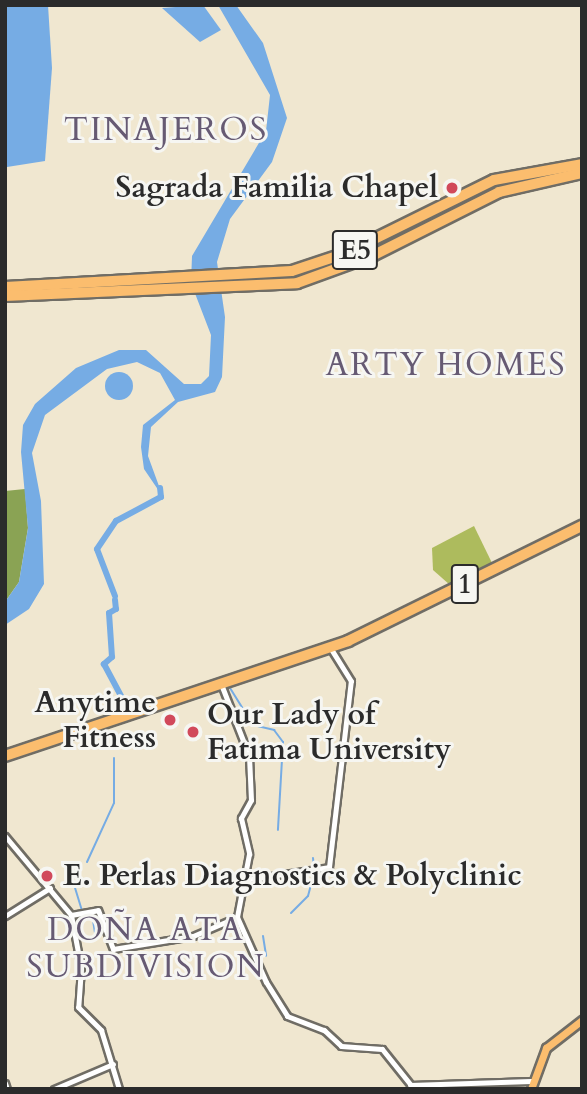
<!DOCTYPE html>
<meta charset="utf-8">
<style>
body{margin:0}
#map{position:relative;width:587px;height:1094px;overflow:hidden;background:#f0e7d0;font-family:Cardo,serif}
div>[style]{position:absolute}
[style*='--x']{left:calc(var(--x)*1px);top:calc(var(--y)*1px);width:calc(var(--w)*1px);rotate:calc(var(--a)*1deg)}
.green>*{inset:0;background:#adbb5d}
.forest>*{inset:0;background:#8aa354}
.water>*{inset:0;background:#76ace4}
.round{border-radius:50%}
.stream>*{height:2px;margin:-1px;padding:0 1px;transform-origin:1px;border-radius:1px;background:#76ace4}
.river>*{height:6px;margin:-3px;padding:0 3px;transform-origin:3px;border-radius:3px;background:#76ace4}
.roads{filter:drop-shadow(2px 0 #706d65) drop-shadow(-2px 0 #706d65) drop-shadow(0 2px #706d65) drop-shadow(0 -2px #706d65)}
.minor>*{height:5px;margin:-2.5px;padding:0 2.5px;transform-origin:2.5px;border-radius:2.5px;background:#fff}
.major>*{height:7px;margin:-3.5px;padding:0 3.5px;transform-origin:3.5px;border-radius:3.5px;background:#fbbd6e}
.highway>*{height:10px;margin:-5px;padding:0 5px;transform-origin:5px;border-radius:5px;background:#fbbd6e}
.dots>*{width:19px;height:19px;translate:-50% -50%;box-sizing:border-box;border:4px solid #f6f6f2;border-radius:50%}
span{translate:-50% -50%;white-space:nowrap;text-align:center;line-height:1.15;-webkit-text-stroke:6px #f6f6f2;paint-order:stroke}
.shield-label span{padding:2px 5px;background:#f6f6f2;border:2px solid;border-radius:5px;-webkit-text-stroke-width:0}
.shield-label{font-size:28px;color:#2b2b2b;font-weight:700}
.poi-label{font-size:30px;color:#2b2b2b;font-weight:700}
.right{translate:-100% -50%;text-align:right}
.left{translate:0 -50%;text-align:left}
.neighbourhood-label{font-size:32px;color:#665a73;letter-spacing:2px}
.quarter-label{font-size:33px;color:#665a73;letter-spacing:2px}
.frame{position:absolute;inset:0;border:7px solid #2b2b2b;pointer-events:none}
</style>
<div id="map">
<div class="green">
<div style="clip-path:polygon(474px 526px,492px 563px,450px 585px,433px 570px,432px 548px)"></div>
</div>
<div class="forest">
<div style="clip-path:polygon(25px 489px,28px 528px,19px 582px,5px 602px,5px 491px)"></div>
</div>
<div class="water">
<div style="clip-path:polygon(5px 5px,48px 5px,52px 68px,45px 161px,7px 167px)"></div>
<div style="clip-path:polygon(203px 5px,221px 30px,200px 42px,162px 8px)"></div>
<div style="clip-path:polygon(218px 5px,236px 5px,263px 43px,287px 118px,272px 162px,230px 219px,217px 262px,225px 317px,222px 377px,215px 392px,178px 402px,151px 427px,148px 456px,163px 497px,144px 469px,141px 447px,143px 425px,175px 400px,160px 373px,137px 362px,107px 369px,45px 415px,32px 453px,41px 501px,44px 584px,29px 609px,5px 625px,5px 602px,19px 582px,28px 528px,21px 452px,23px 425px,35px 404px,76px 368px,119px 350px,146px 350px,184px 384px,201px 384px,209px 376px,211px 335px,191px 283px,192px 256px,266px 131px,270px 95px)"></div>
<div class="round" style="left:105px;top:372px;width:28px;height:28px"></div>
</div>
<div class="stream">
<div style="--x:230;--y:688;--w:44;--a:58.1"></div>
<div style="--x:253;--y:725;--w:22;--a:13"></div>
<div style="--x:274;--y:730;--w:15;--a:53"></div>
<div style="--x:283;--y:742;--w:88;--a:93.3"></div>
<div style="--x:313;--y:858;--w:9;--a:84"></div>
<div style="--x:87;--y:862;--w:65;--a:-65.4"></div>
<div style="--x:114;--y:803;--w:45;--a:-90"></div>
<div style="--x:72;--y:878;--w:34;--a:73"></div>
<div style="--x:291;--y:913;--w:24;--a:-45"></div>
<div style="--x:308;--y:896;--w:24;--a:-75"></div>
<div style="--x:92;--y:914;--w:24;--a:81"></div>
<div style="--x:263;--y:936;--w:20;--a:81"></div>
</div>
<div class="river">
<div style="--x:115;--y:596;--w:50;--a:-111"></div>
<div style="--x:97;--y:549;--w:34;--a:-56"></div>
<div style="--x:116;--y:521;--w:51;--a:-28.1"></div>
<div style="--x:161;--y:497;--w:9;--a:-96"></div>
<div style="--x:115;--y:600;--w:9;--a:84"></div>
<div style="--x:116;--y:609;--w:8;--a:150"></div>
<div style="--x:109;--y:613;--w:44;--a:86.1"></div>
<div style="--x:112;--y:657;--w:11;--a:139"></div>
<div style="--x:104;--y:664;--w:49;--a:61.9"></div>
</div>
<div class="roads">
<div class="minor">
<div style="--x:221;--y:684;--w:77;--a:68.7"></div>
<div style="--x:249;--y:756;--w:44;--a:87.4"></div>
<div style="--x:251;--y:800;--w:21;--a:119"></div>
<div style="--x:241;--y:818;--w:37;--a:77"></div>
<div style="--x:249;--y:854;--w:64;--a:100.8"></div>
<div style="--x:237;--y:917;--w:71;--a:66"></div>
<div style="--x:266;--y:982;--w:40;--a:58"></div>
<div style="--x:287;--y:1016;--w:40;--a:21"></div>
<div style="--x:324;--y:1030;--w:23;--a:43"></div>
<div style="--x:341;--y:1046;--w:41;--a:4.2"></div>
<div style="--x:382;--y:1049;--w:51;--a:51.3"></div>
<div style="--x:5;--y:836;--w:103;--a:50.1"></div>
<div style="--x:71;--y:915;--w:54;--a:79.3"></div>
<div style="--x:81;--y:968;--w:39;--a:94"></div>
<div style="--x:78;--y:1007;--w:33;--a:45"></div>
<div style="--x:101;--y:1030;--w:62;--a:73"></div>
<div style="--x:244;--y:880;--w:86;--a:-8.7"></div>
<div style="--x:329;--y:867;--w:187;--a:-83.3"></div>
<div style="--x:351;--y:681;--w:39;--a:-122"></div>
<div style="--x:71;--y:915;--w:27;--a:-10"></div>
<div style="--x:98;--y:910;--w:42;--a:69"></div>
<div style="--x:113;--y:949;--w:81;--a:-9.2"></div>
<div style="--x:193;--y:936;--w:48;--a:-23.4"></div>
<div style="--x:5;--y:916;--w:53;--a:-31.9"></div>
<div style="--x:5;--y:1083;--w:6;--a:72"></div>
<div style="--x:410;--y:1085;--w:121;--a:-1.9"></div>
<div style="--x:54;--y:1089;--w:64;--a:-23"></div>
</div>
<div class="major">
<div style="--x:531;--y:1089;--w:44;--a:-69.9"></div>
<div style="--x:546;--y:1048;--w:46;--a:-37.9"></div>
</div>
<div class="highway">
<div style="--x:5;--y:287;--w:287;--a:-3.2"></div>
<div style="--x:292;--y:271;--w:57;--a:-18.4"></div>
<div style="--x:346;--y:253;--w:165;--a:-26.3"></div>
<div style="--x:494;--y:180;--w:89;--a:-10.3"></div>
<div style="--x:5;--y:296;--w:292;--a:-2.5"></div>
<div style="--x:297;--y:283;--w:82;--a:-20"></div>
<div style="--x:374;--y:255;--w:140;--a:-26.7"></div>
<div style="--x:499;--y:192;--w:85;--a:-12.9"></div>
<div style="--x:5;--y:756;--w:362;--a:-18.5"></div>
<div style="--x:348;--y:641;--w:261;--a:-26.2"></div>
</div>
</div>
<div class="dots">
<div style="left:452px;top:188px;background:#d1495b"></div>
<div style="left:170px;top:720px;background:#d1495b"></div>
<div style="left:193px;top:732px;background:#d1495b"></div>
<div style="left:47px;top:876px;background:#d1495b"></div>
</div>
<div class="shield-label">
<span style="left:355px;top:250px">E5</span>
<span style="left:465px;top:584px">1</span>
</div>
<div class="poi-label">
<span class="right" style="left:438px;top:188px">Sagrada Familia Chapel</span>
<span class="right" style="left:156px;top:720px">Anytime<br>Fitness</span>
<span class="left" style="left:207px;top:732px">Our Lady of<br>Fatima University</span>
<span class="left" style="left:63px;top:876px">E. Perlas Diagnostics &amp; Polyclinic</span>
</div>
<div class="neighbourhood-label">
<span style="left:446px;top:365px">ARTY HOMES</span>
<span style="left:146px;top:949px">DOÑA ATA<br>SUBDIVISION</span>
</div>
<div class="quarter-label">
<span style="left:166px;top:130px">TINAJEROS</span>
</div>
<div class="frame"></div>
</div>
